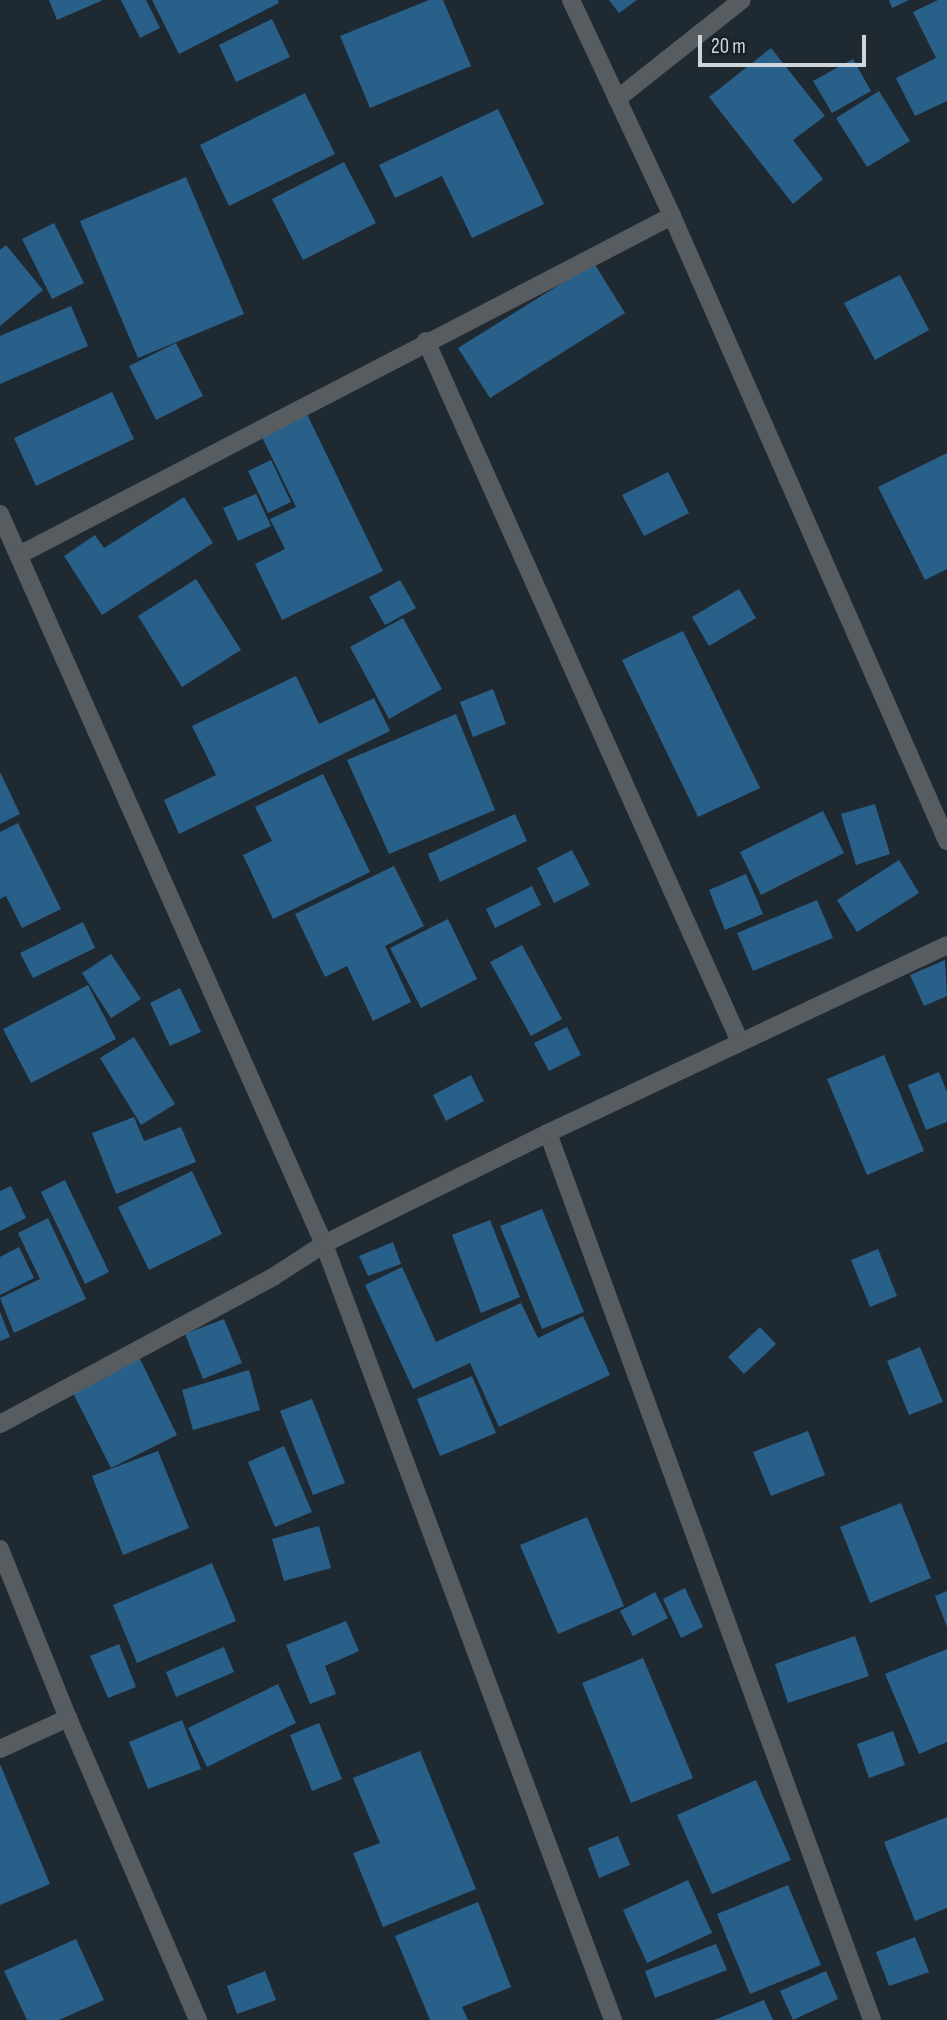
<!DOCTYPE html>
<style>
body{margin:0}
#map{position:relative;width:947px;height:2020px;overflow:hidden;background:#1f2932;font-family:"Sofia Sans Condensed",sans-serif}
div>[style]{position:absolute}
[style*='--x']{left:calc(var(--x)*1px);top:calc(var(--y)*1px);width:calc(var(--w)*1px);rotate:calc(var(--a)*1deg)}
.building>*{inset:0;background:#29608a}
.minor>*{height:18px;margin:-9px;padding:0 9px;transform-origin:9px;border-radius:9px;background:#575c61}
.tertiary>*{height:18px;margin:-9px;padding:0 9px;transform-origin:9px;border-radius:9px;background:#575c61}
span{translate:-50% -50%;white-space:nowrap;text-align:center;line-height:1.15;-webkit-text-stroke:5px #162028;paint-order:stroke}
.scale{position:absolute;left:698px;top:35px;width:168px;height:32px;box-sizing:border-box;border:4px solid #ced5db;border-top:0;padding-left:9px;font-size:21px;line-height:24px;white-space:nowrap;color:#ced5db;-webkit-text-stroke:5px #162028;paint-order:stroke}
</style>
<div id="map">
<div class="building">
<div style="clip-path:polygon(49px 0,103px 0,57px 20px)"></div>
<div style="clip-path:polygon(121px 0,146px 0,160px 28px,140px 38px)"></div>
<div style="clip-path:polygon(152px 0,278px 0,279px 3px,179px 54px)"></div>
<div style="clip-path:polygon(429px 0,443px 0,471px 66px,370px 108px,340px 36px)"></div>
<div style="clip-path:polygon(609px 0,637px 0,619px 13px)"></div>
<div style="clip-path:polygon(889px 0,909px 0,892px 8px)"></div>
<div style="clip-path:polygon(938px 0,947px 0,947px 101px,915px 116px,896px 78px,936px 58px,913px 12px)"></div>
<div style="clip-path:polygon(272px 19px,290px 57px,236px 82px,219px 45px)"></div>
<div style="clip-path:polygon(771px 48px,825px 116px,793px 140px,823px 179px,793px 204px,709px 97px)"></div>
<div style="clip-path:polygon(853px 59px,871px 91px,832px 113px,813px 81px)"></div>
<div style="clip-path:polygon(879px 91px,910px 141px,867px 167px,836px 118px)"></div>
<div style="clip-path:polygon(305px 93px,335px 154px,229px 206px,200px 145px)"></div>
<div style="clip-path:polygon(498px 109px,544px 204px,472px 238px,442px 176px,395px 198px,379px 165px)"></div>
<div style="clip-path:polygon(344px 162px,376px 223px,303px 260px,272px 199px)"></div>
<div style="clip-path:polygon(186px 177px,244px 314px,138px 358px,80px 221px)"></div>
<div style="clip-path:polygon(54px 223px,84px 283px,52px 299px,22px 239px)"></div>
<div style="clip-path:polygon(6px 245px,43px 290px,0 326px,0 250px)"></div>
<div style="clip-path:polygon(594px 263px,625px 313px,490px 398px,458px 348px)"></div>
<div style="clip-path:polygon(900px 275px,929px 330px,875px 360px,844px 303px)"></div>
<div style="clip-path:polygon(71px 306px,88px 346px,0 384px,0 336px)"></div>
<div style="clip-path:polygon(176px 343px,203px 396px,156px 420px,129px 366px)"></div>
<div style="clip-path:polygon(112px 392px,134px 439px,36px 486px,14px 438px)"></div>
<div style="clip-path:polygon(304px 408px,383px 571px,282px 620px,255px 564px,285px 549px,270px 519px,296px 507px,259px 431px)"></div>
<div style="clip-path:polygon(947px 453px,947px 569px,925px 580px,878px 487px)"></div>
<div style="clip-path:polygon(271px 460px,291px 502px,268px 513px,248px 471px)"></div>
<div style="clip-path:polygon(668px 472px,689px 513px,644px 536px,622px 495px)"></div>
<div style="clip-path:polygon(256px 494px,271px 526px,238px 541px,223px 508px)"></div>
<div style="clip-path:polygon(184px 497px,213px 543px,102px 615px,64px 556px,95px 535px,104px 548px)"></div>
<div style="clip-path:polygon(196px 579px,241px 650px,182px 687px,138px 616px)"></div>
<div style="clip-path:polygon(400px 580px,416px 608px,385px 625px,369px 597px)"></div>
<div style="clip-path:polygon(739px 589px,756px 618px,709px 646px,692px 617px)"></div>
<div style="clip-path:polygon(403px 618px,442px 689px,389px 719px,350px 647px)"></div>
<div style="clip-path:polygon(683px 631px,760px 788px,698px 817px,622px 660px)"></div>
<div style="clip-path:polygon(296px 676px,319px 724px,374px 698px,390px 731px,179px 834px,164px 800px,216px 775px,192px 726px)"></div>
<div style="clip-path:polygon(493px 689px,506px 724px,473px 737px,460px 702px)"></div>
<div style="clip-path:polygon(456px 714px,495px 810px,389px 854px,347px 760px)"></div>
<div style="clip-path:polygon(0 772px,20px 814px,0 824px)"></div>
<div style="clip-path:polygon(323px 774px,370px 872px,273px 919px,243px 855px,272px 841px,255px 807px)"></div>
<div style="clip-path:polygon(875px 804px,890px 854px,856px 865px,841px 814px)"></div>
<div style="clip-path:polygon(823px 811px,844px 853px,761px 895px,740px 852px)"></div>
<div style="clip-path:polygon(515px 814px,527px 841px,440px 882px,428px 854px)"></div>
<div style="clip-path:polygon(18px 823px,61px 909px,22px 928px,6px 896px,0 899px,0 832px)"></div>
<div style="clip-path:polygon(572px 850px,590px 885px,554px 903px,537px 868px)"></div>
<div style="clip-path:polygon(899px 860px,919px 893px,857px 932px,837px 900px)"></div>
<div style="clip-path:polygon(394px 866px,424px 926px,385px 946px,411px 1002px,373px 1021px,347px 966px,325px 977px,295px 914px)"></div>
<div style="clip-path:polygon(746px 874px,763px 914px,725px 930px,709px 890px)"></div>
<div style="clip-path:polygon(532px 886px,541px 905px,495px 928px,486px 909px)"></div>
<div style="clip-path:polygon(817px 900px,833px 938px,753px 971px,737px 933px)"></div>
<div style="clip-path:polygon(448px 919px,477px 979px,421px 1008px,390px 948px)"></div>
<div style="clip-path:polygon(83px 922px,95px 948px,33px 978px,20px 953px)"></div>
<div style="clip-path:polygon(522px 945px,562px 1019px,531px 1036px,490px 962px)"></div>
<div style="clip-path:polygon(111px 954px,141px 999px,111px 1018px,82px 973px)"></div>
<div style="clip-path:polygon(945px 960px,947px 996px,924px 1006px,910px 975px)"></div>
<div style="clip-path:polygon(88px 985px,116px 1039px,31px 1083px,3px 1029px)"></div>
<div style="clip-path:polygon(180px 988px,201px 1032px,170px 1046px,150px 1003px)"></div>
<div style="clip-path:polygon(567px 1027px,581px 1055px,549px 1071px,534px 1043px)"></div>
<div style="clip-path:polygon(134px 1037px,175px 1104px,141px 1125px,100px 1058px)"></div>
<div style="clip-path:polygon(884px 1055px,924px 1151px,867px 1175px,827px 1079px)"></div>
<div style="clip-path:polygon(939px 1072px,947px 1092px,947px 1122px,926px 1130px,908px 1085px)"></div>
<div style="clip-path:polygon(471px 1075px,484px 1101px,446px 1121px,433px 1095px)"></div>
<div style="clip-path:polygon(134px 1117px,144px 1141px,181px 1127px,196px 1162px,116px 1194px,92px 1133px)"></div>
<div style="clip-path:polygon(192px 1171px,222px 1234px,149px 1270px,118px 1207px)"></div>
<div style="clip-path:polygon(65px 1180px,109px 1272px,85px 1284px,41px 1192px)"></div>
<div style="clip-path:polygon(11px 1186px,26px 1218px,0 1231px,0 1191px)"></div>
<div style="clip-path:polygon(542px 1209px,584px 1312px,542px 1329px,500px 1226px)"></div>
<div style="clip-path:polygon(48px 1218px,86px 1299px,14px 1333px,0 1298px,40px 1279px,18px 1233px)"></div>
<div style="clip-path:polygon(490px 1220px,520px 1297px,481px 1313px,452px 1235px)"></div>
<div style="clip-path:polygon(393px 1242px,401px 1264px,368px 1276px,359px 1256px)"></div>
<div style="clip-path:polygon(19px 1247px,34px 1278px,0 1295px,0 1257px)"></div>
<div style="clip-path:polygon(878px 1249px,897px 1296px,870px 1307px,851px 1260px)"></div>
<div style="clip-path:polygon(402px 1267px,436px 1342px,521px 1303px,538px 1338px,583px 1316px,610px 1375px,499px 1427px,470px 1363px,413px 1389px,365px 1285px)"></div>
<div style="clip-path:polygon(0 1312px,10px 1337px,0 1341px)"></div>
<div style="clip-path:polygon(224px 1319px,242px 1363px,203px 1379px,185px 1334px)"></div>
<div style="clip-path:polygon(760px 1327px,776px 1344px,744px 1374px,728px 1357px)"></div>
<div style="clip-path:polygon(920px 1347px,943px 1402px,909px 1415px,887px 1361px)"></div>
<div style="clip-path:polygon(139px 1357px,177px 1435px,111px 1468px,72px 1391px)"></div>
<div style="clip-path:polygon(249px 1370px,260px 1410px,193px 1430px,182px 1390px)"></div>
<div style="clip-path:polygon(472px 1376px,496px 1433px,440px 1456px,417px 1399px)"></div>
<div style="clip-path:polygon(312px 1399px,345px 1483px,313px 1495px,280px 1411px)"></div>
<div style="clip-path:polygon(808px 1431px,825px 1475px,771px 1496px,753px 1452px)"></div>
<div style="clip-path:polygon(284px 1446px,312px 1512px,275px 1527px,248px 1462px)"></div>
<div style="clip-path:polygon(158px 1451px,189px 1528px,123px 1555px,92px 1476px)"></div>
<div style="clip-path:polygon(901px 1503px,931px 1578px,870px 1603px,840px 1527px)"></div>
<div style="clip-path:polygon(587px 1517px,624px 1606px,558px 1634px,520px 1545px)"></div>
<div style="clip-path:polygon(319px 1526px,331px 1568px,284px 1581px,272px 1539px)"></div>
<div style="clip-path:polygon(212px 1563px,236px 1621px,137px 1663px,113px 1605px)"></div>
<div style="clip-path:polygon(685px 1588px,703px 1627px,681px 1638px,663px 1599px)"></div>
<div style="clip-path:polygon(947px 1591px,947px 1627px,935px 1596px)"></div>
<div style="clip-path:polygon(655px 1592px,668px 1618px,633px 1636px,620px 1611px)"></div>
<div style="clip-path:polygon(346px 1621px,359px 1651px,325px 1666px,336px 1694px,310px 1704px,286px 1645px)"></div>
<div style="clip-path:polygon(855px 1636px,869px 1676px,788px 1703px,775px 1664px)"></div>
<div style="clip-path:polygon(119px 1644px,136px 1687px,108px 1698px,90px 1656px)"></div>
<div style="clip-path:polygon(224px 1647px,234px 1672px,176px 1697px,166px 1672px)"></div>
<div style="clip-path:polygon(947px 1649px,947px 1742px,919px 1754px,885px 1674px)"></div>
<div style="clip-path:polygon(643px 1658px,693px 1778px,631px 1803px,582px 1683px)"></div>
<div style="clip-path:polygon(278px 1684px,296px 1723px,207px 1767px,188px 1728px)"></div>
<div style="clip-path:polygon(182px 1720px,201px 1769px,148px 1789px,129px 1742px)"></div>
<div style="clip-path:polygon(319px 1723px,342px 1779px,312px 1791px,290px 1735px)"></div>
<div style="clip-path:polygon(893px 1731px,905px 1765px,869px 1778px,857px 1744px)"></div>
<div style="clip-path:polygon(420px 1751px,476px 1889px,383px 1927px,353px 1853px,380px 1843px,353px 1778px)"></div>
<div style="clip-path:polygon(0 1764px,50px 1884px,0 1905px)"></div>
<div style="clip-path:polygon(756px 1780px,791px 1860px,712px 1894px,677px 1815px)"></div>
<div style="clip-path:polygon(947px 1817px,947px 1908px,915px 1921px,884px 1842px)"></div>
<div style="clip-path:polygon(618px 1836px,630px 1865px,599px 1878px,588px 1848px)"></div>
<div style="clip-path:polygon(688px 1880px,712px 1933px,647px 1963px,623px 1910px)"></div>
<div style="clip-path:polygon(788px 1885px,821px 1965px,750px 1994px,717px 1914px)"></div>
<div style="clip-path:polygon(478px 1902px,511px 1987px,462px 2007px,468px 2020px,430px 2020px,395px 1936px)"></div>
<div style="clip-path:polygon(915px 1937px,929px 1972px,889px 1986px,876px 1952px)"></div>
<div style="clip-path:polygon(76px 1939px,104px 2000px,59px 2020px,27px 2020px,4px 1971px)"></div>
<div style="clip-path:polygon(716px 1944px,727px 1970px,655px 1998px,645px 1971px)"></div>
<div style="clip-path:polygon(265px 1971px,276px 2000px,237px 2014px,227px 1986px)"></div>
<div style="clip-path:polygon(826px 1971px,838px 1999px,793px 2020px,780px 1991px)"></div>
<div style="clip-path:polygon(764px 2000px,773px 2020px,714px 2020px)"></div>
</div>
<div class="minor">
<div style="--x:617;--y:99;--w:159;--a:-38.4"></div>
<div style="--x:426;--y:341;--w:768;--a:65.87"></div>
<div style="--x:0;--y:514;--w:799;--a:66.07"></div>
<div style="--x:324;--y:1244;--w:828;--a:69.57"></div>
<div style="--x:19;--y:555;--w:736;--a:-27.44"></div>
<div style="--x:548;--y:1133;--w:944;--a:69.93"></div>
<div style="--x:0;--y:1424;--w:310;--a:-28.3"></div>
<div style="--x:273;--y:1277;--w:61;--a:-32.9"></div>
<div style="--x:324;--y:1244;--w:72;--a:-26.6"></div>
<div style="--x:388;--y:1212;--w:178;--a:-26.3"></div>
<div style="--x:548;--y:1133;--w:441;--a:-25.2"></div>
<div style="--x:0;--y:1549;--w:182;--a:68.1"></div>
<div style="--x:68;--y:1718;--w:329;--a:66.7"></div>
<div style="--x:0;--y:1749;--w:75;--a:-24.5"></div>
</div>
<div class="tertiary">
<div style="--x:571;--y:0;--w:238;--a:64.9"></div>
<div style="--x:672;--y:216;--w:683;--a:66.25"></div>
</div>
<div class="scale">20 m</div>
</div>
